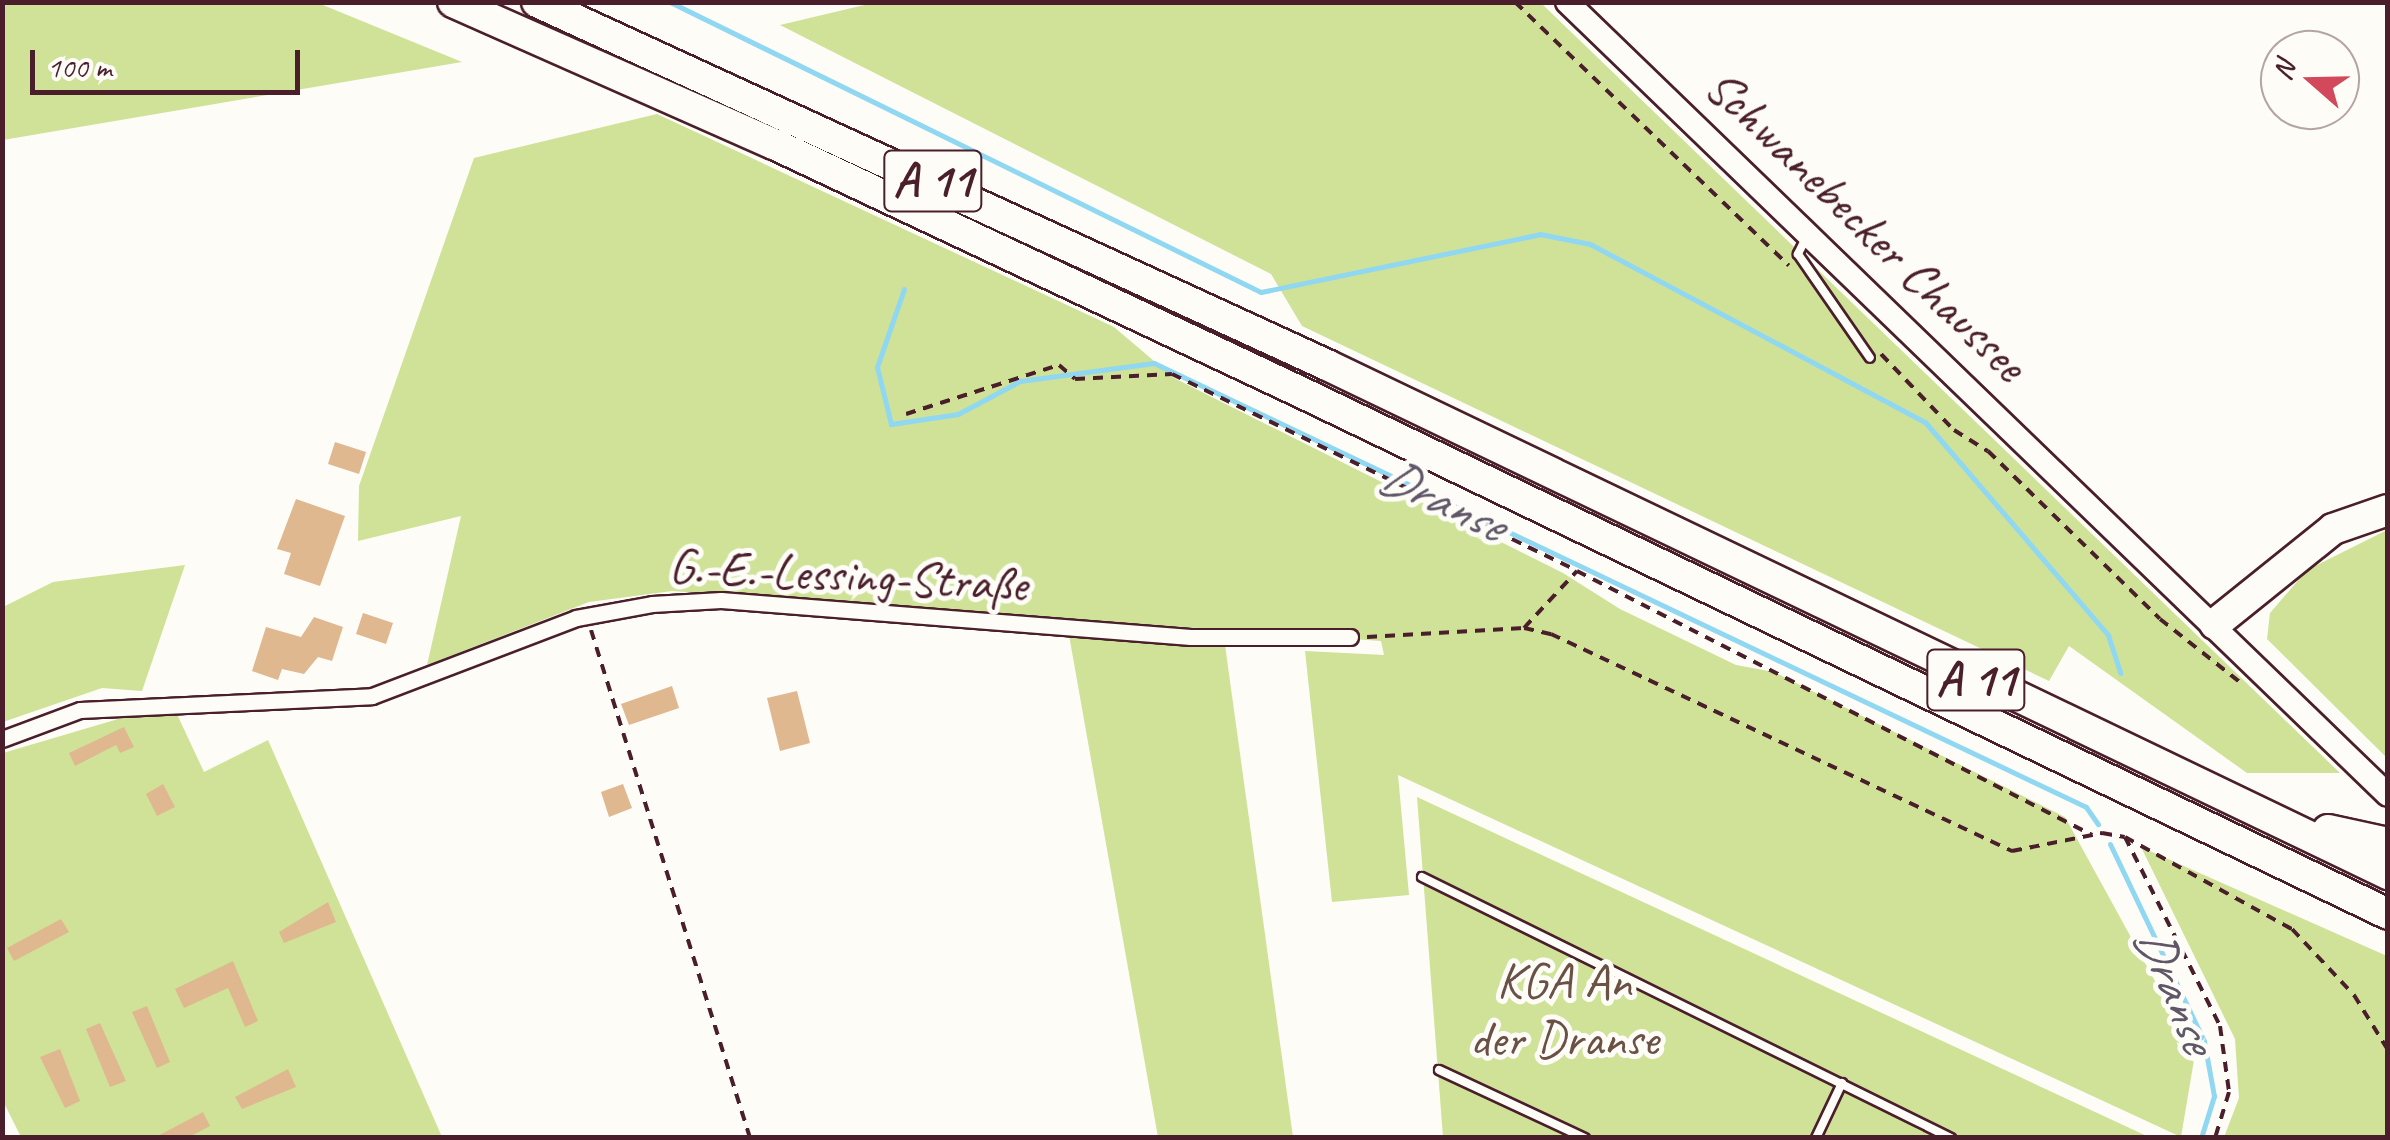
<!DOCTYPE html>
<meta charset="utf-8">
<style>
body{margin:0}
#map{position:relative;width:2390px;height:1140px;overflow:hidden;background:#fdfcf7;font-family:Caveat,sans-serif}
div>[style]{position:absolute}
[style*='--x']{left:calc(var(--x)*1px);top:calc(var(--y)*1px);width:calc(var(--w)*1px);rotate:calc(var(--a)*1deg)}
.green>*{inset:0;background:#cfe297}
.stream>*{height:5px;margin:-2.5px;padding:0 2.5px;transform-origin:2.5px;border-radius:2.5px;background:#90d7f2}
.building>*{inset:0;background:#dfb890}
.path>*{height:4px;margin-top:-2px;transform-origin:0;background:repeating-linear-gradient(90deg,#4a1f2b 0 10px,transparent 0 18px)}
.roads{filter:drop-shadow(2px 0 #4a1f2b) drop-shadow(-2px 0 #4a1f2b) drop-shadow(0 2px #4a1f2b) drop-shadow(0 -2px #4a1f2b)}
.service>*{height:8px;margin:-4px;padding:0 4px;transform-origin:4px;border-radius:4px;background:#fdfcf7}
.minor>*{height:15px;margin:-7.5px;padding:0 7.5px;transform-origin:7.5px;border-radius:7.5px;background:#fdfcf7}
.secondary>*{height:22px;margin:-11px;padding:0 11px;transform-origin:11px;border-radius:11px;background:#fdfcf7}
.motorway>*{height:30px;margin:-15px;padding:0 15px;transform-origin:15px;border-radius:15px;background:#fdfcf7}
span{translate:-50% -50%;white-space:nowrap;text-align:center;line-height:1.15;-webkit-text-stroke:10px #fdfcf7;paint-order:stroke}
.shield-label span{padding:2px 8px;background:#fdfcf7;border:2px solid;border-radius:8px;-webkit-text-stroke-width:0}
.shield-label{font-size:48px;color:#4a1f2b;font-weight:700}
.street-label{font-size:50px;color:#4a1f2b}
.park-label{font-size:50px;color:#6b5046}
.water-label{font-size:52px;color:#5f5667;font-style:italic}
.frame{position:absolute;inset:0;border:5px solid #4a1f2b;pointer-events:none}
.north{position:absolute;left:2260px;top:30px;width:100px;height:100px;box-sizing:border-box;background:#fdfcf7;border:2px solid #b5a4a5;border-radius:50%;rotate:290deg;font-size:28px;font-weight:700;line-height:40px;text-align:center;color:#4a1f2b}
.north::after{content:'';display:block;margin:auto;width:35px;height:45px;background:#d1495b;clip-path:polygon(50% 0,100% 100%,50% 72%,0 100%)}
.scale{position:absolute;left:30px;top:50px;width:270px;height:45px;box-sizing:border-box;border:5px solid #4a1f2b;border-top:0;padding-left:12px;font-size:30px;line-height:35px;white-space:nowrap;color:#4a1f2b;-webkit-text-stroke:8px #fdfcf7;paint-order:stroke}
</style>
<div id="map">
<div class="green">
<div style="clip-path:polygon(3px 2px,318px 3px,462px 62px,3px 140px)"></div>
<div style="clip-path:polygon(877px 2px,1541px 3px,2340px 773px,2247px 773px,2069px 646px,2049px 681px,1302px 326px,1271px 274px,780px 25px)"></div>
<div style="clip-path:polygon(657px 114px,1114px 327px,1174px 378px,1563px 573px,1620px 609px,1736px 665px,1774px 672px,2065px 817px,2195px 1054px,2181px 1137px,1398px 775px,1409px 895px,1332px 902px,1305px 651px,1384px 655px,1381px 641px,672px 591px,589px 602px,427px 665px,461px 516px,358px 541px,359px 486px,474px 158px)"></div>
<div style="clip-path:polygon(2387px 530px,2387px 758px,2267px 639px,2270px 613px,2307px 570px)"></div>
<div style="clip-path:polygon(185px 565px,142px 691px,102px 688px,3px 722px,3px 607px,53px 582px)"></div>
<div style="clip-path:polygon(1069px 635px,1225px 645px,1293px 1137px,1158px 1137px)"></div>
<div style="clip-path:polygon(152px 709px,175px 710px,204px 772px,268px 740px,442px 1137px,21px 1137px,3px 1101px,3px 753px)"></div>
<div style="clip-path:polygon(1417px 797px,2149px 1137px,1443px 1137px)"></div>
<div style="clip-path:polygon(2141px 847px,2387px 956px,2387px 1137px,2224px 1137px,2239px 1098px,2235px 1039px)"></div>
</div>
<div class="stream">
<div style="--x:670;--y:2;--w:658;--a:26.14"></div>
<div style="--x:1261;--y:292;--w:285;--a:-11.7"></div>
<div style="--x:1540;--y:234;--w:51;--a:11.3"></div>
<div style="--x:1590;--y:244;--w:379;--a:28"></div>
<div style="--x:1925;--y:422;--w:281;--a:49.3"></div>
<div style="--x:2108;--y:635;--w:40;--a:72"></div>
<div style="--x:904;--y:289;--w:83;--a:109.1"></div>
<div style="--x:877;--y:367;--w:59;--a:76.2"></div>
<div style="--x:891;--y:424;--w:68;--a:-8.5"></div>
<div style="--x:958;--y:414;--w:70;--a:-28"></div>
<div style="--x:1020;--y:381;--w:135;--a:-7.7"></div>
<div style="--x:1154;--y:363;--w:1032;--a:25.47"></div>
<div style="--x:2086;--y:807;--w:21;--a:55"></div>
<div style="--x:2110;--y:844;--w:218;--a:64.5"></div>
<div style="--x:2204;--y:1041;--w:56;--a:79.7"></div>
<div style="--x:2214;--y:1096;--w:44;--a:107.2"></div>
</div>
<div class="building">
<div style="clip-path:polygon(335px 442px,366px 452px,359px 474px,328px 464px)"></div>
<div style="clip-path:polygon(296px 499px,345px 516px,320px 586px,284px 574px,291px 553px,277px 549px)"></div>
<div style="clip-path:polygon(363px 613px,393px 623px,386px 644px,356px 634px)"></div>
<div style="clip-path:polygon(314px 617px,343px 627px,332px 661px,318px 657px,304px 674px,282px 669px,278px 680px,252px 671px,266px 627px,301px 637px)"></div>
<div style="clip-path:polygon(672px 686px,679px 708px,629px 725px,621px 704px)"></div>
<div style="clip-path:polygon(797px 691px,810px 743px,780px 751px,767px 698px)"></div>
<div style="clip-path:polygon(124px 727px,134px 747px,120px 753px,116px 745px,75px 766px,69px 753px)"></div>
<div style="clip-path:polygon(163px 784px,175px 807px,157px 816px,146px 794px)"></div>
<div style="clip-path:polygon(623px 784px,632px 808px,609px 817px,601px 792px)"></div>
<div style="clip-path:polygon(328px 902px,336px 922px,284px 943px,279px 932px)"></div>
<div style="clip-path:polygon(61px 919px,69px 932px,14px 961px,7px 948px)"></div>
<div style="clip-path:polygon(233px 961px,258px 1021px,245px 1027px,228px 988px,184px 1008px,175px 989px)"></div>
<div style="clip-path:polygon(147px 1006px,170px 1062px,157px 1068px,132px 1012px)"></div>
<div style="clip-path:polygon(100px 1023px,126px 1081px,110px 1087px,86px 1029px)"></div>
<div style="clip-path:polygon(60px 1049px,80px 1101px,65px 1108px,40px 1057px)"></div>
<div style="clip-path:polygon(288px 1069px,296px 1087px,242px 1109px,235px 1097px)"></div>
<div style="clip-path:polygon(203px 1112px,210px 1126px,187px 1138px,154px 1138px)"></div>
</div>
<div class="path">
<div style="--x:1515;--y:2;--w:380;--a:43.9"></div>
<div style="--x:1881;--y:354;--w:105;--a:46.2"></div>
<div style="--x:1954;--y:430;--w:40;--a:32"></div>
<div style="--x:1988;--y:451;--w:240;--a:44.3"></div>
<div style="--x:2160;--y:619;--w:103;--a:38.3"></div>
<div style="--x:906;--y:414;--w:161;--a:-17.8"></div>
<div style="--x:1059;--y:365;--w:21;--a:41"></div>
<div style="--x:1075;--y:379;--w:97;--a:-3"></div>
<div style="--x:1172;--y:374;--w:450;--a:25.9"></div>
<div style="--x:1577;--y:571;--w:579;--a:27.14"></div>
<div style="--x:1524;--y:628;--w:78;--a:-47.1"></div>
<div style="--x:591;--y:630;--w:532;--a:72.62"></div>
<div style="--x:1367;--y:637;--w:157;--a:-3.3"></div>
<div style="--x:1524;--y:628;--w:28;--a:13"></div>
<div style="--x:1551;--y:634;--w:510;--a:25.21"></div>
<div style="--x:2012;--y:851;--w:92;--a:-11.3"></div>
<div style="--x:2102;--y:833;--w:23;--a:10"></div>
<div style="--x:2125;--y:837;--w:191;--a:28.9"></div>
<div style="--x:2292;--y:929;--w:91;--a:46.8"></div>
<div style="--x:2354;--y:995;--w:65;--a:58.3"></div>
<div style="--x:2125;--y:837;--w:212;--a:63.3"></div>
<div style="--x:2220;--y:1026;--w:67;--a:82.2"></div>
<div style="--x:2229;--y:1092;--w:48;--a:106.9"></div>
</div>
<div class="roads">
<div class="service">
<div style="--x:1805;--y:240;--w:16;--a:117"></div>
<div style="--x:1798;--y:254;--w:126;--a:55.3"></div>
<div style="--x:1422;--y:877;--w:590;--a:26.26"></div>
<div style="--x:1439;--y:1070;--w:161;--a:25"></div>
<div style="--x:1816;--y:1138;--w:61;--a:-64.7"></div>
</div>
<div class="minor">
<div style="--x:2;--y:739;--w:83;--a:-20.4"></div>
<div style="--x:80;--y:710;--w:292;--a:-2.7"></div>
<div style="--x:372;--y:696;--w:218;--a:-20.9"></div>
<div style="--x:576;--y:618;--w:77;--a:-10.4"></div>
<div style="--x:652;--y:604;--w:69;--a:-3.3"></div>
<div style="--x:721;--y:600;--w:471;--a:4.5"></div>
<div style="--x:1191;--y:637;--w:159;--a:0"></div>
</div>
<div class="secondary">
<div style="--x:1567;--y:2;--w:1141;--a:44.01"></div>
</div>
<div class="motorway">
<div style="--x:453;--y:2;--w:351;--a:23.9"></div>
<div style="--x:774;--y:144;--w:591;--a:25.22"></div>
<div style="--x:1309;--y:396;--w:1197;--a:25.64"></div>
<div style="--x:537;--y:2;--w:869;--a:24.68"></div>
<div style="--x:1327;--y:365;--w:1177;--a:25.63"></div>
<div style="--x:2215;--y:624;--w:151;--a:-38.8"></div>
<div style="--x:2333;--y:529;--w:58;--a:-19.1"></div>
<div style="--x:2328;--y:830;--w:61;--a:12.2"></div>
</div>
</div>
<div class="shield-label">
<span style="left:933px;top:181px">A 11</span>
<span style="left:1976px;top:680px">A 11</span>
</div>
<div class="street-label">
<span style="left:1866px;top:225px;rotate:44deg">Schwanebecker Chaussee</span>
<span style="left:848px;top:575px;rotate:3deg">G.-E.-Lessing-Straße</span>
</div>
<div class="park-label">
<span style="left:1564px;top:1009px">KGA An<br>der Dranse</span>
</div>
<div class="water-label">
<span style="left:1442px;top:500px;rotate:25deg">Dranse</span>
<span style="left:2175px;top:989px;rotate:67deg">Dranse</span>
</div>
<div class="frame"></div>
<div class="north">N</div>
<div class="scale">100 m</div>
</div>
